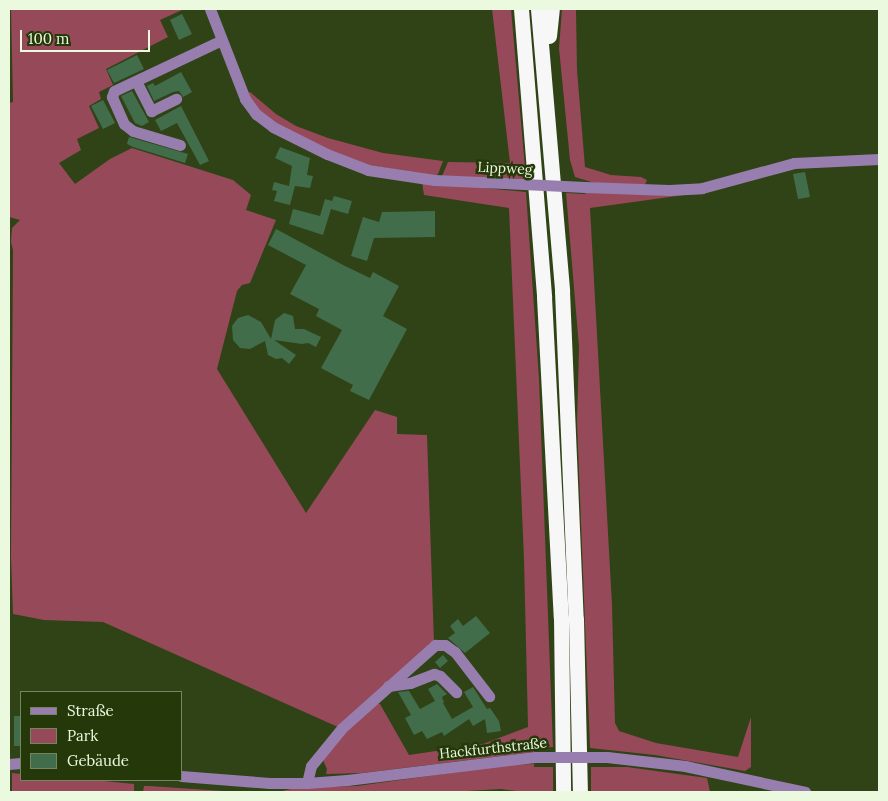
<!DOCTYPE html>
<meta charset="utf-8">
<style>
body{margin:0}
#map{position:relative;width:888px;height:801px;overflow:hidden;background:#2f4316;font-family:Lora,serif}
div>[style]{position:absolute}
[style*='--x']{left:calc(var(--x)*1px);top:calc(var(--y)*1px);width:calc(var(--w)*1px);rotate:calc(var(--a)*1deg)}
.green>*{inset:0;background:#964958}
.building>*{inset:0;background:#426d4a}
.minor>*{height:11px;margin:-5.5px;padding:0 5.5px;transform-origin:5.5px;border-radius:5.5px;background:#987eae}
.highway>*{height:15px;margin:-7.5px;padding:0 7.5px;transform-origin:7.5px;border-radius:7.5px;background:#f7f7f7}
.minor-bridge>*{height:11px;margin:-5.5px;padding:0 5.5px;transform-origin:5.5px;border-radius:5.5px;background:#987eae}
span{translate:-50% -50%;white-space:nowrap;text-align:center;line-height:1.15;-webkit-text-stroke:5px #25380a;paint-order:stroke}
.street-label{font-size:14px;color:#ebf9df}
.frame{position:absolute;inset:0;border:10px solid #ebf9df;pointer-events:none}
.legend{position:absolute;left:20px;top:691px;width:162px;height:90px;box-sizing:border-box;background:#25380a;border:1px solid #74855f;margin:0;padding:6px 9px;list-style:none;font-size:15px;color:#ebf9df}
.legend li{display:flex;align-items:center;gap:10px;height:25px}
.legend b{width:25px;border:1px solid #74855f}
.scale{position:absolute;left:20px;top:30px;width:130px;height:22px;box-sizing:border-box;border:2px solid #ebf9df;border-top:0;padding-left:6px;font-size:15px;line-height:18px;white-space:nowrap;color:#ebf9df;-webkit-text-stroke:4px #25380a;paint-order:stroke}
</style>
<div id="map">
<div class="green">
<div style="clip-path:polygon(11px 9px,184px 9px,160px 20px,168px 37px,106px 69px,113px 85px,99px 92px,101px 99px,89px 106px,99px 128px,77px 139px,81px 150px,59px 163px,75px 184px,110px 159px,132px 148px,233px 180px,251px 195px,246px 210px,276px 220px,250px 283px,242px 285px,237px 291px,217px 369px,306px 513px,375px 410px,397px 417px,397px 434px,427px 435px,434px 643px,338px 727px,103px 622px,44px 620px,13px 614px,11px 557px,13px 250px,11px 242px,12px 228px,20px 220px,9px 217px,9px 103px,13px 102px)"></div>
<div style="clip-path:polygon(492px 9px,511px 9px,526px 179px,442px 176px,448px 162px,510px 163px)"></div>
<div style="clip-path:polygon(562px 9px,576px 9px,577px 70px,585px 167px,611px 175px,641px 177px,647px 180px,644px 187px,598px 184px,575px 177px,570px 160px,559px 48px)"></div>
<div style="clip-path:polygon(250px 92px,276px 114px,296px 126px,328px 138px,383px 153px,443px 161px,438px 174px,435px 176px,363px 164px,299px 138px,257px 110px,246px 95px)"></div>
<div style="clip-path:polygon(422px 182px,526px 192px,539px 379px,553px 747px,535px 748px,534px 752px,362px 773px,326px 774px,327px 769px,322px 758px,345px 729px,372px 704px,380px 704px,409px 755px,483px 744px,528px 727px,524px 559px,509px 208px,424px 195px)"></div>
<div style="clip-path:polygon(586px 191px,684px 195px,590px 208px,612px 605px,615px 723px,619px 731px,656px 743px,738px 757px,751px 717px,751px 767px,745px 771px,655px 755px,590px 748px,577px 422px,579px 347px,566px 193px,585px 194px)"></div>
<div style="clip-path:polygon(534px 764px,534px 767px,553px 767px,553px 792px,525px 792px,501px 789px,449px 792px,278px 792px,295px 788px,357px 786px,508px 765px)"></div>
<div style="clip-path:polygon(591px 767px,627px 767px,707px 778px,710px 792px,591px 792px)"></div>
<div style="clip-path:polygon(12px 773px,21px 774px,21px 780px,94px 780px,134px 784px,134px 792px,12px 792px)"></div>
<div style="clip-path:polygon(144px 786px,149px 786px,238px 792px,143px 792px)"></div>
</div>
<div class="building">
<div style="clip-path:polygon(182px 14px,192px 34px,179px 40px,170px 20px)"></div>
<div style="clip-path:polygon(137px 55px,144px 69px,114px 83px,107px 70px)"></div>
<div style="clip-path:polygon(181px 72px,192px 92px,183px 97px,179px 91px,173px 92px,154px 101px,147px 86px,153px 83px,155px 86px)"></div>
<div style="clip-path:polygon(132px 91px,149px 122px,142px 126px,135px 123px,121px 96px)"></div>
<div style="clip-path:polygon(103px 100px,115px 123px,103px 129px,91px 106px)"></div>
<div style="clip-path:polygon(181px 106px,209px 161px,200px 165px,177px 123px,161px 131px,155px 120px)"></div>
<div style="clip-path:polygon(129px 137px,188px 154px,185px 163px,133px 147px,127px 144px)"></div>
<div style="clip-path:polygon(280px 147px,310px 158px,307px 175px,313px 176px,310px 188px,295px 186px,290px 205px,274px 201px,277px 191px,272px 190px,274px 182px,289px 186px,292px 166px,275px 158px)"></div>
<div style="clip-path:polygon(805px 172px,810px 197px,798px 199px,793px 174px)"></div>
<div style="clip-path:polygon(334px 196px,352px 201px,348px 214px,331px 209px,323px 235px,289px 224px,293px 209px,320px 216px,325px 199px,332px 201px)"></div>
<div style="clip-path:polygon(435px 211px,435px 237px,374px 238px,367px 261px,351px 256px,363px 217px,379px 222px,382px 212px)"></div>
<div style="clip-path:polygon(276px 229px,343px 265px,370px 278px,373px 272px,399px 286px,383px 316px,407px 329px,369px 400px,350px 391px,353px 385px,321px 368px,342px 330px,316px 316px,319px 309px,290px 294px,306px 265px,268px 245px)"></div>
<div style="clip-path:polygon(284px 313px,293px 316px,295px 329px,304px 329px,321px 337px,316px 347px,308px 343px,302px 344px,274px 340px,296px 355px,289px 364px,282px 358px,276px 359px,268px 355px,265px 341px,250px 349px,240px 348px,233px 340px,232px 326px,238px 318px,248px 315px,261px 322px,271px 339px,275px 320px)"></div>
<div style="clip-path:polygon(476px 616px,490px 633px,465px 653px,448px 638px,455px 633px,450px 626px,458px 619px,463px 626px)"></div>
<div style="clip-path:polygon(443px 655px,448px 661px,440px 668px,435px 662px)"></div>
<div style="clip-path:polygon(437px 684px,447px 694px,442px 697px,444px 702px,443px 703px,452px 719px,473px 707px,464px 692px,473px 687px,487px 709px,490px 708px,499px 721px,501px 731px,487px 733px,485px 719px,473px 726px,469px 719px,444px 736px,442px 732px,427px 739px,422px 731px,414px 735px,405px 718px,411px 715px,398px 692px,409px 691px,420px 709px,435px 701px,428px 689px)"></div>
<div style="clip-path:polygon(14px 716px,21px 716px,21px 746px,14px 746px)"></div>
</div>
<div class="minor">
<div style="--x:210;--y:9;--w:97;--a:68.7"></div>
<div style="--x:245;--y:99;--w:19;--a:54"></div>
<div style="--x:256;--y:114;--w:21;--a:37"></div>
<div style="--x:273;--y:127;--w:60;--a:26.6"></div>
<div style="--x:327;--y:154;--w:44;--a:21.3"></div>
<div style="--x:368;--y:170;--w:67;--a:8.6"></div>
<div style="--x:434;--y:180;--w:70;--a:2.5"></div>
<div style="--x:136;--y:81;--w:34;--a:63"></div>
<div style="--x:151;--y:111;--w:28;--a:-26"></div>
<div style="--x:180;--y:145;--w:49;--a:-163.4"></div>
<div style="--x:133;--y:131;--w:11;--a:-142"></div>
<div style="--x:124;--y:124;--w:30;--a:-114"></div>
<div style="--x:112;--y:97;--w:6;--a:-72"></div>
<div style="--x:114;--y:91;--w:119;--a:-25.3"></div>
<div style="--x:585;--y:187;--w:84;--a:2"></div>
<div style="--x:669;--y:190;--w:33;--a:-3"></div>
<div style="--x:702;--y:188;--w:95;--a:-15.2"></div>
<div style="--x:794;--y:163;--w:85;--a:-2.7"></div>
<div style="--x:388;--y:686;--w:22;--a:-8"></div>
<div style="--x:410;--y:683;--w:26;--a:-21"></div>
<div style="--x:434;--y:674;--w:6;--a:18"></div>
<div style="--x:440;--y:676;--w:23;--a:45"></div>
<div style="--x:607;--y:757;--w:79;--a:6.6"></div>
<div style="--x:685;--y:766;--w:123;--a:12.2"></div>
<div style="--x:9;--y:764;--w:12;--a:-5"></div>
<div style="--x:181;--y:776;--w:89;--a:4.5"></div>
<div style="--x:270;--y:783;--w:37;--a:0"></div>
<div style="--x:307;--y:783;--w:40;--a:-4.3"></div>
<div style="--x:347;--y:780;--w:189;--a:-7"></div>
<div style="--x:307;--y:783;--w:17;--a:-77"></div>
<div style="--x:311;--y:766;--w:49;--a:-50.8"></div>
<div style="--x:342;--y:728;--w:125;--a:-41.7"></div>
<div style="--x:435;--y:645;--w:10;--a:0"></div>
<div style="--x:445;--y:645;--w:12;--a:35"></div>
<div style="--x:455;--y:652;--w:56;--a:52.3"></div>
</div>
<div class="highway">
<div style="--x:521;--y:9;--w:289;--a:85.4"></div>
<div style="--x:544;--y:297;--w:321;--a:87"></div>
<div style="--x:561;--y:618;--w:174;--a:89.3"></div>
<div style="--x:538;--y:9;--w:283;--a:85.1"></div>
<div style="--x:562;--y:291;--w:328;--a:87.6"></div>
<div style="--x:576;--y:619;--w:173;--a:88.7"></div>
<div style="--x:549;--y:36;--w:27;--a:-84"></div>
</div>
<div class="minor-bridge">
<div style="--x:504;--y:183;--w:81;--a:2.8"></div>
<div style="--x:535;--y:757;--w:72;--a:0"></div>
</div>
<div class="street-label">
<span style="left:505px;top:168px;rotate:3deg">Lippweg</span>
<span style="left:493px;top:748px;rotate:-6deg">Hackfurthstraße</span>
</div>
<div class="frame"></div>
<ul class="legend">
<li><b style="height:6px;background:#987eae"></b>Straße</li>
<li><b style="height:14px;background:#964958"></b>Park</li>
<li><b style="height:14px;background:#426d4a"></b>Gebäude</li>
</ul>
<div class="scale">100 m</div>
</div>
